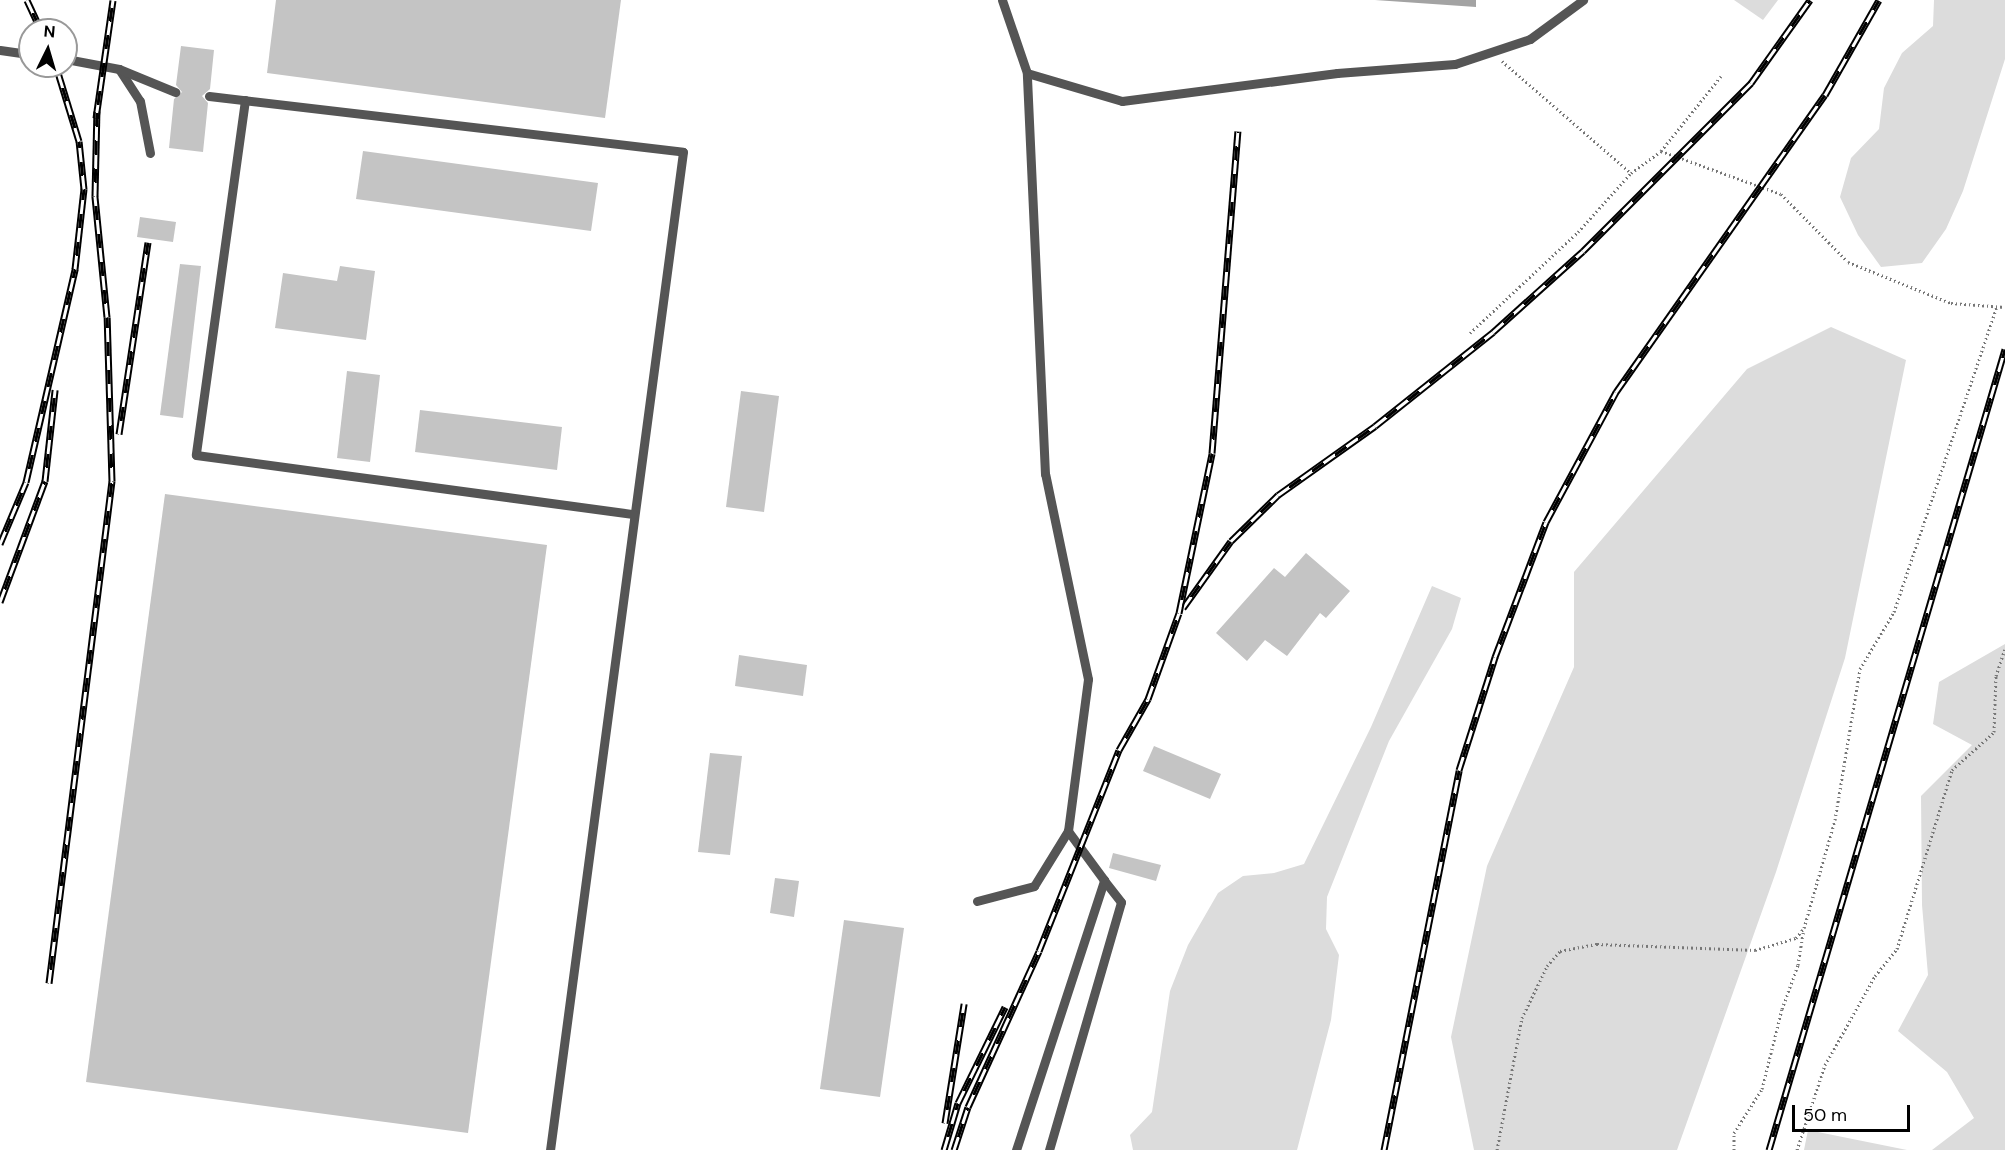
<!DOCTYPE html>
<style>
body{margin:0}
#map{position:relative;width:2005px;height:1150px;overflow:hidden;background:#fff;font-family:"DM Sans",sans-serif}
div>[style]{position:absolute}
[style*='--x']{left:calc(var(--x)*1px);top:calc(var(--y)*1px);width:calc(var(--w)*1px);rotate:calc(var(--a)*1deg)}
.green>*{inset:0;background:#dcdcdc}
.water>*{inset:0;background:#a3a3a3}
.building>*{inset:0;background:#c4c4c4}
.path>*{height:3px;margin-top:-1.5px;transform-origin:0;background:repeating-linear-gradient(90deg,#777 0 1.5px,transparent 0 4.5px)}
.service>*{height:9px;margin:-4.5px;padding:0 4.5px;transform-origin:4.5px;border-radius:4.5px;background:#555}
.rail>*{height:7px;margin-top:-3.5px;transform-origin:0;background:repeating-linear-gradient(90deg,#fff 0 14px,#000 0 28px);box-sizing:border-box;border-block:2px solid #000}
span{translate:-50% -50%;white-space:nowrap;text-align:center;line-height:1.15;-webkit-text-stroke:4.5px #fff;paint-order:stroke}
.north{position:absolute;left:18px;top:18px;width:60px;height:60px;box-sizing:border-box;background:#fff;border:2px solid #999;border-radius:50%;rotate:5deg;font-size:16px;font-weight:700;line-height:24px;text-align:center;color:#000}
.north::after{content:'';display:block;margin:auto;width:21px;height:27px;background:#000;clip-path:polygon(50% 0,100% 100%,50% 72%,0 100%)}
.scale{position:absolute;left:1792px;top:1105px;width:118px;height:27px;box-sizing:border-box;border:3px solid #000;border-top:0;padding-left:8px;font-size:18px;line-height:21px;white-space:nowrap;color:#000;-webkit-text-stroke:4px #fff;paint-order:stroke}
</style>
<div id="map">
<div class="green">
<div style="clip-path:polygon(1734px 0,1778px 0,1763px 20px)"></div>
<div style="clip-path:polygon(1934px 0,2005px 0,2005px 59px,1963px 191px,1946px 229px,1922px 263px,1881px 267px,1858px 235px,1840px 197px,1851px 158px,1879px 129px,1884px 88px,1902px 53px,1933px 26px)"></div>
<div style="clip-path:polygon(1831px 327px,1906px 360px,1845px 658px,1776px 872px,1677px 1150px,1474px 1150px,1451px 1037px,1487px 866px,1574px 667px,1574px 572px,1747px 369px)"></div>
<div style="clip-path:polygon(1432px 586px,1461px 598px,1452px 629px,1389px 741px,1327px 897px,1326px 929px,1339px 955px,1331px 1020px,1297px 1150px,1133px 1150px,1130px 1135px,1152px 1112px,1170px 991px,1188px 945px,1218px 893px,1243px 876px,1274px 873px,1304px 864px,1371px 727px)"></div>
<div style="clip-path:polygon(2005px 644px,2005px 1150px,1932px 1150px,1974px 1118px,1947px 1072px,1898px 1031px,1928px 975px,1922px 905px,1921px 796px,1972px 745px,1933px 724px,1939px 682px)"></div>
<div style="clip-path:polygon(1808px 1130px,1907px 1150px,1804px 1150px)"></div>
</div>
<div class="water">
<div style="clip-path:polygon(1375px 0,1476px 0,1476px 7px)"></div>
</div>
<div class="building">
<div style="clip-path:polygon(276px 0,621px 0,605px 118px,267px 73px)"></div>
<div style="clip-path:polygon(181px 46px,214px 50px,210px 89px,202px 96px,208px 103px,203px 152px,169px 148px,174px 99px,182px 92px,176px 85px)"></div>
<div style="clip-path:polygon(363px 151px,598px 183px,591px 231px,356px 199px)"></div>
<div style="clip-path:polygon(140px 217px,176px 222px,173px 242px,137px 237px)"></div>
<div style="clip-path:polygon(180px 264px,201px 266px,183px 418px,160px 415px)"></div>
<div style="clip-path:polygon(340px 266px,375px 271px,366px 340px,275px 328px,283px 273px,337px 281px)"></div>
<div style="clip-path:polygon(347px 371px,380px 375px,370px 462px,337px 458px)"></div>
<div style="clip-path:polygon(741px 391px,779px 396px,764px 512px,726px 507px)"></div>
<div style="clip-path:polygon(420px 410px,562px 427px,557px 470px,415px 452px)"></div>
<div style="clip-path:polygon(165px 494px,547px 545px,468px 1133px,86px 1082px)"></div>
<div style="clip-path:polygon(1306px 553px,1350px 591px,1326px 618px,1320px 613px,1287px 656px,1265px 640px,1247px 661px,1216px 633px,1274px 568px,1285px 577px)"></div>
<div style="clip-path:polygon(739px 655px,807px 665px,803px 696px,735px 686px)"></div>
<div style="clip-path:polygon(1154px 746px,1221px 774px,1210px 799px,1143px 771px)"></div>
<div style="clip-path:polygon(710px 753px,742px 756px,730px 855px,698px 852px)"></div>
<div style="clip-path:polygon(1113px 853px,1161px 865px,1156px 881px,1109px 868px)"></div>
<div style="clip-path:polygon(775px 878px,799px 881px,794px 917px,770px 913px)"></div>
<div style="clip-path:polygon(844px 920px,904px 928px,880px 1097px,820px 1089px)"></div>
</div>
<div class="path">
<div style="--x:1502;--y:61;--w:171;--a:41"></div>
<div style="--x:1661;--y:151;--w:96;--a:-51.3"></div>
<div style="--x:1470;--y:333;--w:148;--a:-43.1"></div>
<div style="--x:1578;--y:232;--w:79;--a:-48.1"></div>
<div style="--x:1631;--y:173;--w:37;--a:-36"></div>
<div style="--x:1661;--y:151;--w:127;--a:19.7"></div>
<div style="--x:1781;--y:194;--w:95;--a:45.4"></div>
<div style="--x:1848;--y:262;--w:111;--a:21.7"></div>
<div style="--x:1951;--y:303;--w:54;--a:4.2"></div>
<div style="--x:1497;--y:1150;--w:134;--a:-79.3"></div>
<div style="--x:1522;--y:1018;--w:58;--a:-64.3"></div>
<div style="--x:1547;--y:966;--w:20;--a:-49"></div>
<div style="--x:1560;--y:951;--w:38;--a:-11"></div>
<div style="--x:1597;--y:944;--w:158;--a:2.2"></div>
<div style="--x:1755;--y:950;--w:43;--a:-16.3"></div>
<div style="--x:1796;--y:938;--w:13;--a:-51"></div>
<div style="--x:1804;--y:928;--w:112;--a:-74"></div>
<div style="--x:1835;--y:820;--w:153;--a:-80.6"></div>
<div style="--x:1860;--y:669;--w:66;--a:-59.2"></div>
<div style="--x:1894;--y:612;--w:323;--a:-71.4"></div>
<div style="--x:1734;--y:1150;--w:17;--a:-90"></div>
<div style="--x:1734;--y:1133;--w:52;--a:-57.5"></div>
<div style="--x:1762;--y:1089;--w:82;--a:-76"></div>
<div style="--x:1782;--y:1009;--w:47;--a:-70"></div>
<div style="--x:1798;--y:965;--w:36;--a:-81"></div>
<div style="--x:1797;--y:1150;--w:89;--a:-71.8"></div>
<div style="--x:1825;--y:1065;--w:102;--a:-60.7"></div>
<div style="--x:1875;--y:976;--w:35;--a:-51"></div>
<div style="--x:1897;--y:949;--w:187;--a:-72.9"></div>
<div style="--x:1952;--y:770;--w:57;--a:-42.1"></div>
<div style="--x:1994;--y:732;--w:56;--a:-88"></div>
<div style="--x:1996;--y:676;--w:28;--a:-72"></div>
</div>
<div class="service">
<div style="--x:1002;--y:0;--w:77;--a:71.1"></div>
<div style="--x:1027;--y:73;--w:99;--a:16.4"></div>
<div style="--x:1122;--y:101;--w:217;--a:-7.4"></div>
<div style="--x:1337;--y:73;--w:118;--a:-4.4"></div>
<div style="--x:1455;--y:64;--w:79;--a:-18.4"></div>
<div style="--x:1530;--y:39;--w:66;--a:-36.3"></div>
<div style="--x:0;--y:50;--w:30;--a:8"></div>
<div style="--x:66;--y:59;--w:54;--a:10.7"></div>
<div style="--x:119;--y:69;--w:38;--a:57"></div>
<div style="--x:140;--y:101;--w:53;--a:79.1"></div>
<div style="--x:119;--y:69;--w:61;--a:22.3"></div>
<div style="--x:209;--y:96;--w:477;--a:6.7"></div>
<div style="--x:683;--y:152;--w:1007;--a:97.59"></div>
<div style="--x:245;--y:100;--w:358;--a:97.9"></div>
<div style="--x:196;--y:455;--w:441;--a:7.7"></div>
<div style="--x:977;--y:901;--w:59;--a:-14.7"></div>
<div style="--x:1034;--y:886;--w:65;--a:-58.3"></div>
<div style="--x:1068;--y:831;--w:153;--a:-82.5"></div>
<div style="--x:1088;--y:679;--w:209;--a:-101.8"></div>
<div style="--x:1045;--y:474;--w:401;--a:-92.6"></div>
<div style="--x:1016;--y:1150;--w:284;--a:-71.9"></div>
<div style="--x:1104;--y:880;--w:61;--a:-126.3"></div>
<div style="--x:1049;--y:1150;--w:258;--a:-73.8"></div>
<div style="--x:1121;--y:902;--w:28;--a:-128"></div>
</div>
<div class="rail">
<div style="--x:27;--y:0;--w:33;--a:65"></div>
<div style="--x:96;--y:118;--w:119;--a:-81.8"></div>
<div style="--x:119;--y:434;--w:194;--a:-81.4"></div>
<div style="--x:0;--y:544;--w:67;--a:-67.2"></div>
<div style="--x:26;--y:482;--w:219;--a:-77"></div>
<div style="--x:75;--y:269;--w:81;--a:-83.6"></div>
<div style="--x:84;--y:189;--w:48;--a:-95.9"></div>
<div style="--x:79;--y:141;--w:78;--a:-107"></div>
<div style="--x:0;--y:602;--w:129;--a:-69.6"></div>
<div style="--x:45;--y:481;--w:92;--a:-83.7"></div>
<div style="--x:1183;--y:608;--w:82;--a:-54.4"></div>
<div style="--x:1231;--y:541;--w:66;--a:-44.4"></div>
<div style="--x:1278;--y:495;--w:119;--a:-35.4"></div>
<div style="--x:1375;--y:426;--w:151;--a:-38.5"></div>
<div style="--x:1493;--y:332;--w:121;--a:-42"></div>
<div style="--x:1583;--y:251;--w:238;--a:-45"></div>
<div style="--x:1751;--y:83;--w:102;--a:-54.6"></div>
<div style="--x:49;--y:983;--w:506;--a:-82.85"></div>
<div style="--x:112;--y:481;--w:164;--a:-91.7"></div>
<div style="--x:107;--y:317;--w:122;--a:-95.7"></div>
<div style="--x:95;--y:196;--w:85;--a:-88.7"></div>
<div style="--x:945;--y:1123;--w:121;--a:-80.9"></div>
<div style="--x:944;--y:1150;--w:49;--a:-73.4"></div>
<div style="--x:958;--y:1103;--w:107;--a:-63.9"></div>
<div style="--x:954;--y:1150;--w:45;--a:-72"></div>
<div style="--x:968;--y:1107;--w:171;--a:-65.5"></div>
<div style="--x:1039;--y:951;--w:216;--a:-68.3"></div>
<div style="--x:1119;--y:750;--w:59;--a:-60.4"></div>
<div style="--x:1148;--y:699;--w:91;--a:-70.2"></div>
<div style="--x:1179;--y:613;--w:163;--a:-78.3"></div>
<div style="--x:1212;--y:453;--w:323;--a:-85.4"></div>
<div style="--x:1384;--y:1150;--w:387;--a:-78.8"></div>
<div style="--x:1459;--y:770;--w:119;--a:-72.3"></div>
<div style="--x:1495;--y:657;--w:144;--a:-69.3"></div>
<div style="--x:1546;--y:522;--w:148;--a:-61.7"></div>
<div style="--x:1616;--y:392;--w:363;--a:-54.9"></div>
<div style="--x:1825;--y:95;--w:109;--a:-60.4"></div>
<div style="--x:1769;--y:1150;--w:835;--a:-73.58"></div>
</div>
<div class="north">N</div>
<div class="scale">50 m</div>
</div>
